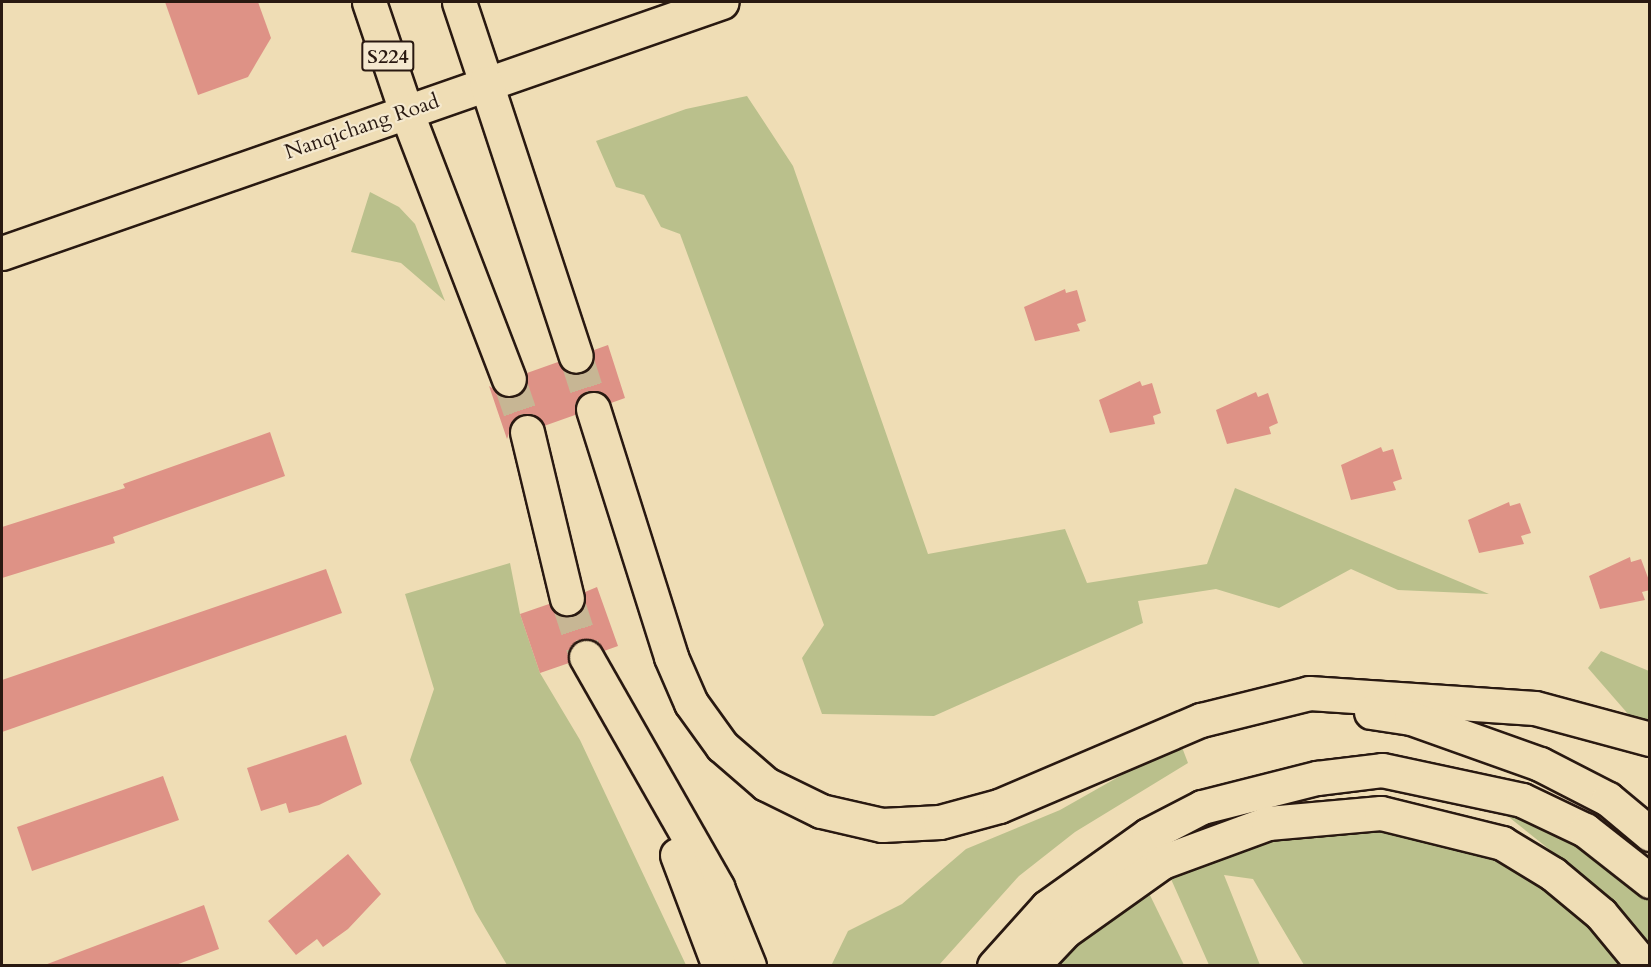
<!DOCTYPE html>
<style>
body{margin:0}
#map{position:relative;width:1651px;height:967px;overflow:hidden;background:#efddb5;font-family:Cardo,serif}
div>[style]{position:absolute}
[style*='--x']{left:calc(var(--x)*1px);top:calc(var(--y)*1px);width:calc(var(--w)*1px);rotate:calc(var(--a)*1deg)}
.green>*{inset:0;background:#bac08c}
.building>*{inset:0;background:#de9286}
.highway-tunnel>*{height:33px;margin-top:-16.5px;transform-origin:0;background:repeating-linear-gradient(90deg,#c7b694 0 33px,transparent 0 49px)}
.roads{filter:drop-shadow(2px 0 #291911) drop-shadow(-2px 0 #291911) drop-shadow(0 2px #291911) drop-shadow(0 -2px #291911)}
.major>*{height:33px;margin:-16.5px;padding:0 16.5px;transform-origin:16.5px;border-radius:16.5px;background:#efddb5}
.highway>*{height:33px;margin:-16.5px;padding:0 16.5px;transform-origin:16.5px;border-radius:16.5px;background:#efddb5}
span{translate:-50% -50%;white-space:nowrap;text-align:center;line-height:1.15;-webkit-text-stroke:4.5px #f5e9cf;paint-order:stroke}
.shield-label span{padding:2px 4px;background:#f5e9cf;border:2px solid;border-radius:4px;-webkit-text-stroke-width:0}
.shield-label{font-size:20px;color:#291911;font-weight:700}
.street-label{font-size:21px;color:#291911}
.frame{position:absolute;inset:0;border:3px solid #291911;pointer-events:none}
</style>
<div id="map">
<div class="green">
<div style="clip-path:polygon(747px 96px,793px 166px,928px 554px,1065px 529px,1087px 583px,1207px 564px,1235px 488px,1489px 594px,1398px 590px,1351px 569px,1279px 608px,1216px 589px,1138px 601px,1143px 623px,934px 716px,822px 714px,802px 658px,824px 625px,680px 234px,661px 227px,644px 195px,616px 187px,596px 141px,686px 109px)"></div>
<div style="clip-path:polygon(370px 192px,399px 207px,415px 224px,445px 301px,401px 263px,351px 252px)"></div>
<div style="clip-path:polygon(510px 563px,520px 614px,540px 673px,580px 740px,686px 965px,507px 965px,475px 911px,410px 760px,434px 689px,405px 594px)"></div>
<div style="clip-path:polygon(1601px 651px,1649px 671px,1649px 738px,1588px 668px)"></div>
<div style="clip-path:polygon(1180px 742px,1188px 763px,1075px 832px,1019px 876px,939px 965px,831px 966px,848px 931px,902px 904px,966px 849px,1060px 810px)"></div>
<div style="clip-path:polygon(1490px 802px,1585px 843px,1649px 894px,1649px 943px,1594px 885px)"></div>
<div style="clip-path:polygon(1370px 820px,1467px 847px,1509px 865px,1580px 918px,1615px 949px,1624px 965px,1304px 965px,1253px 879px,1224px 875px,1260px 965px,1209px 965px,1167px 870px,1270px 832px)"></div>
<div style="clip-path:polygon(1146px 887px,1184px 965px,1048px 966px)"></div>
</div>
<div class="building">
<div style="clip-path:polygon(165px 2px,258px 2px,271px 38px,248px 77px,198px 95px)"></div>
<div style="clip-path:polygon(1065px 289px,1066px 293px,1077px 290px,1086px 321px,1077px 324px,1080px 331px,1035px 341px,1024px 307px)"></div>
<div style="clip-path:polygon(608px 345px,625px 398px,611px 403px,598px 391px,587px 391px,575px 404px,575px 415px,544px 426px,533px 414px,522px 414px,514px 419px,507px 439px,489px 386px,506px 397px,515px 397px,524px 390px,527px 373px,558px 362px,572px 374px,582px 374px,594px 360px,594px 350px)"></div>
<div style="clip-path:polygon(1140px 381px,1142px 386px,1152px 383px,1161px 413px,1153px 416px,1155px 424px,1110px 433px,1099px 400px)"></div>
<div style="clip-path:polygon(1256px 392px,1258px 397px,1268px 393px,1278px 423px,1269px 427px,1271px 434px,1227px 444px,1216px 410px)"></div>
<div style="clip-path:polygon(270px 432px,285px 476px,113px 537px,115px 543px,2px 578px,2px 527px,125px 488px,123px 484px)"></div>
<div style="clip-path:polygon(1381px 447px,1383px 452px,1393px 449px,1402px 479px,1393px 482px,1396px 490px,1351px 500px,1341px 465px)"></div>
<div style="clip-path:polygon(1509px 502px,1510px 506px,1520px 503px,1531px 533px,1521px 536px,1524px 544px,1479px 553px,1468px 520px)"></div>
<div style="clip-path:polygon(1630px 557px,1631px 562px,1641px 559px,1650px 583px,1650px 590px,1642px 592px,1645px 600px,1600px 609px,1589px 576px)"></div>
<div style="clip-path:polygon(326px 569px,342px 613px,2px 732px,2px 680px)"></div>
<div style="clip-path:polygon(597px 587px,618px 646px,604px 651px,595px 641px,577px 640px,570px 648px,569px 663px,540px 673px,520px 614px,549px 604px,561px 616px,572px 616px,585px 604px,585px 592px)"></div>
<div style="clip-path:polygon(346px 735px,362px 784px,319px 805px,289px 813px,286px 803px,261px 811px,247px 768px)"></div>
<div style="clip-path:polygon(163px 776px,179px 820px,32px 871px,17px 827px)"></div>
<div style="clip-path:polygon(348px 854px,381px 894px,348px 929px,323px 947px,317px 939px,296px 955px,268px 921px)"></div>
<div style="clip-path:polygon(204px 905px,219px 949px,173px 966px,42px 966px)"></div>
</div>
<div class="highway-tunnel">
<div style="--x:576;--y:356;--w:56;--a:72.2"></div>
<div style="--x:509;--y:379;--w:56;--a:71.2"></div>
<div style="--x:567;--y:598;--w:62;--a:72.1"></div>
</div>
<div class="roads">
<div class="major">
<div style="--x:369;--y:2;--w:115;--a:71.3"></div>
<div style="--x:459;--y:2;--w:85;--a:71.6"></div>
<div style="--x:2;--y:253;--w:762;--a:-19.22"></div>
</div>
<div class="highway">
<div style="--x:486;--y:83;--w:287;--a:71.8"></div>
<div style="--x:406;--y:111;--w:287;--a:69"></div>
<div style="--x:593;--y:409;--w:260;--a:72.5"></div>
<div style="--x:671;--y:657;--w:50;--a:66.5"></div>
<div style="--x:691;--y:703;--w:53;--a:54.2"></div>
<div style="--x:722;--y:746;--w:58;--a:40.8"></div>
<div style="--x:766;--y:784;--w:61;--a:26.1"></div>
<div style="--x:821;--y:811;--w:63;--a:12.9"></div>
<div style="--x:882;--y:825;--w:58;--a:-3"></div>
<div style="--x:940;--y:822;--w:61;--a:-15.2"></div>
<div style="--x:999;--y:806;--w:220;--a:-23.1"></div>
<div style="--x:1201;--y:720;--w:111;--a:-14"></div>
<div style="--x:1309;--y:693;--w:226;--a:3.8"></div>
<div style="--x:1535;--y:708;--w:119;--a:15.1"></div>
<div style="--x:527;--y:432;--w:171;--a:76.5"></div>
<div style="--x:586;--y:657;--w:265;--a:60.3"></div>
<div style="--x:717;--y:887;--w:85;--a:67.9"></div>
<div style="--x:1371;--y:712;--w:40;--a:8.5"></div>
<div style="--x:1411;--y:718;--w:137;--a:19.6"></div>
<div style="--x:1540;--y:764;--w:76;--a:27.2"></div>
<div style="--x:1608;--y:799;--w:55;--a:39.8"></div>
<div style="--x:677;--y:855;--w:119;--a:69.3"></div>
<div style="--x:994;--y:966;--w:79;--a:-48.1"></div>
<div style="--x:1047;--y:907;--w:124;--a:-35.5"></div>
<div style="--x:1148;--y:835;--w:61;--a:-27.4"></div>
<div style="--x:1202;--y:807;--w:119;--a:-14.2"></div>
<div style="--x:1317;--y:778;--w:65;--a:-7"></div>
<div style="--x:1382;--y:770;--w:143;--a:12.1"></div>
<div style="--x:1522;--y:800;--w:70;--a:25.5"></div>
<div style="--x:1585;--y:830;--w:83;--a:38.1"></div>
<div style="--x:1032;--y:966;--w:48;--a:-46.7"></div>
<div style="--x:1065;--y:931;--w:119;--a:-35.4"></div>
<div style="--x:1162;--y:862;--w:113;--a:-20.2"></div>
<div style="--x:1268;--y:823;--w:113;--a:-5.1"></div>
<div style="--x:1381;--y:813;--w:125;--a:13.9"></div>
<div style="--x:1502;--y:843;--w:60;--a:31.3"></div>
<div style="--x:1553;--y:874;--w:62;--a:39.8"></div>
<div style="--x:1601;--y:914;--w:67;--a:50.4"></div>
</div>
</div>
<div class="shield-label">
<span style="left:388px;top:56px">S224</span>
</div>
<div class="street-label">
<span style="left:362px;top:127px;rotate:-19deg">Nanqichang Road</span>
</div>
<div class="frame"></div>
</div>
